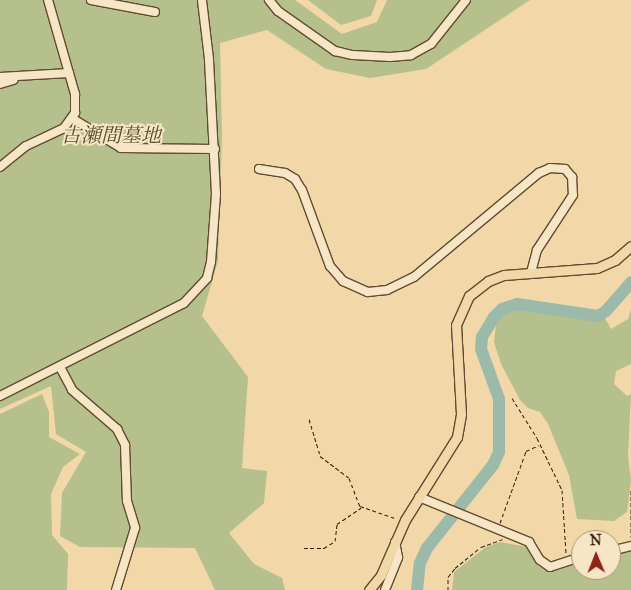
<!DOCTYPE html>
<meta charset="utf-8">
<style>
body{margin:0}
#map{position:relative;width:631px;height:590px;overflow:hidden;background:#f2d8a8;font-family:"IM FELL Great Primer","Noto Serif JP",serif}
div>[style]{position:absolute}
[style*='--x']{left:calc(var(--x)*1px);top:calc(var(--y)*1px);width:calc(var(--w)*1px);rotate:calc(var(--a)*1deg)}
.green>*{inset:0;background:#b5c08c}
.river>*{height:12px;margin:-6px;padding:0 6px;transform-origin:6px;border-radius:6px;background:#9bbaa9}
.path>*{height:1px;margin-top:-0.5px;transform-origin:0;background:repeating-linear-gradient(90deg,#311c07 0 4px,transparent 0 6.5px)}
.roads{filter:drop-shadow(1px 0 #614b2f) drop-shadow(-1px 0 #614b2f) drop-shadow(0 1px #614b2f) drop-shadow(0 -1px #614b2f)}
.minor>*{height:8px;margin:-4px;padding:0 4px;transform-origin:4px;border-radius:4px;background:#f7e6c6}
.major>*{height:9px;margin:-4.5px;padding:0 4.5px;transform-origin:4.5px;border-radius:4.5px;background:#f2d8a8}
span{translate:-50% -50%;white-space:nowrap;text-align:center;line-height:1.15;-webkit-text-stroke:4px #f7e6c6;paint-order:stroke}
.park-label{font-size:20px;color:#594d2f;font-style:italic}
.north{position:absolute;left:571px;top:530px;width:50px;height:50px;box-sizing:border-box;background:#f7e6c6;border:1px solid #a8957a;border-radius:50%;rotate:359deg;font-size:14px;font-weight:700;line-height:20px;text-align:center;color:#311c07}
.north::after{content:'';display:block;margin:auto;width:18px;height:22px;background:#8f2418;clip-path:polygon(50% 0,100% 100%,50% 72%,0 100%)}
</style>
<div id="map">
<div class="green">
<div style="clip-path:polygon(0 0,295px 0,342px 34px,377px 22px,387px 0,530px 0,426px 69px,370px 78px,326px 69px,267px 30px,220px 43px,222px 136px,218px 261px,202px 316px,248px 377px,242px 468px,267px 471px,264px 503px,229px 533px,254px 564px,282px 578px,285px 590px,215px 590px,195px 548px,80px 547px,60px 536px,62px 493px,86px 452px,56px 434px,51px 386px,0 409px)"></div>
<div style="clip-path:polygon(308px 0,377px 0,371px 16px,341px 25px)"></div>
<div style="clip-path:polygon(537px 308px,584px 319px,605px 318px,611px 329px,628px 319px,631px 310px,631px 364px,616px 371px,614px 384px,627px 396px,631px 394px,628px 456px,631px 480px,627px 512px,614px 521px,577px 519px,569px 475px,548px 424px,540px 412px,528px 408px,520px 400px,501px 364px,494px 342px,496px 325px,502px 315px,516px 309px)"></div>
<div style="clip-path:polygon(42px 394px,49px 412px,49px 437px,80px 454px,63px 467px,51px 494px,52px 535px,68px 554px,67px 590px,0 590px,0 414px)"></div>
<div style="clip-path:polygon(500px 542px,528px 547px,537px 565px,546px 571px,559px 570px,581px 561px,581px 570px,611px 570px,611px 555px,631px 550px,631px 590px,452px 590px,454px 572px,486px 547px)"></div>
</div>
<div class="river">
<div style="--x:417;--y:590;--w:27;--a:-84"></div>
<div style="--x:420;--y:563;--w:17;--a:-65"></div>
<div style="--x:427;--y:548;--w:106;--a:-51.5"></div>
<div style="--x:493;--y:465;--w:14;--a:-65"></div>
<div style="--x:499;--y:452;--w:53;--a:-90"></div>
<div style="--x:499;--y:399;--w:53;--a:-109.8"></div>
<div style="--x:481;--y:349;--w:12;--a:-85"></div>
<div style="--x:482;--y:337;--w:23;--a:-59"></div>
<div style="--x:494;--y:317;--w:11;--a:-45"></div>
<div style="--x:502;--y:309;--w:16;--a:-18"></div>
<div style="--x:517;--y:304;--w:82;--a:8.4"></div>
<div style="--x:598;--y:316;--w:9;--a:-32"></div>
<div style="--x:606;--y:311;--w:38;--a:-49"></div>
</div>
<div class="path">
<div style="--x:512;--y:398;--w:47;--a:58"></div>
<div style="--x:537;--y:438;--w:58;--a:64.3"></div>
<div style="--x:562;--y:490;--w:64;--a:86.4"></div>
<div style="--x:309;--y:419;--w:39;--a:73"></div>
<div style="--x:320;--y:456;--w:36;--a:37"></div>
<div style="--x:349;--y:478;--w:30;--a:69"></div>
<div style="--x:360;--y:506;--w:39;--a:19"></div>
<div style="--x:631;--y:490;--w:47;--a:90"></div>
<div style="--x:500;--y:523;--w:77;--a:-70.1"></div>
<div style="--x:526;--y:451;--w:14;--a:-25"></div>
<div style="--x:304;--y:548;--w:20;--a:0"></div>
<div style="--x:324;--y:548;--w:13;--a:-32"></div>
<div style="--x:335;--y:541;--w:17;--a:-83"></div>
<div style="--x:337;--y:524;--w:29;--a:-34"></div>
<div style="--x:448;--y:590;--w:13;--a:-90"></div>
<div style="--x:448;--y:577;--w:11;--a:-52"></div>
<div style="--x:455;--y:568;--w:33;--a:-39"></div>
<div style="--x:481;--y:547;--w:23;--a:-20"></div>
</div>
<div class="roads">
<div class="minor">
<div style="--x:91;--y:0;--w:65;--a:10.6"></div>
<div style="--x:269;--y:0;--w:14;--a:51"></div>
<div style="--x:278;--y:11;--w:70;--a:35.1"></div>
<div style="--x:335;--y:51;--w:18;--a:13"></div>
<div style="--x:353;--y:55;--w:37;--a:3"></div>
<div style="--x:390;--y:57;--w:21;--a:-5"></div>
<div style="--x:411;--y:55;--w:23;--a:-29"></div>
<div style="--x:431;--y:44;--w:56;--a:-51.5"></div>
<div style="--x:0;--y:77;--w:69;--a:-3.3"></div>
<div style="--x:0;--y:84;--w:14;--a:-17"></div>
<div style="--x:73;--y:119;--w:56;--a:31.1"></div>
<div style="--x:121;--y:148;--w:94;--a:0.6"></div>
<div style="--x:0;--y:167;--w:33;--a:-39"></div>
<div style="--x:26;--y:146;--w:42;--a:-25.3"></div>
<div style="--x:64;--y:128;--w:19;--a:-54"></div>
<div style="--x:75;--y:113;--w:19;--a:-90"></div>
<div style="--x:75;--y:94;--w:98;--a:-106"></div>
<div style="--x:259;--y:169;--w:26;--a:9"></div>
<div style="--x:285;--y:173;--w:12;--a:31"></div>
<div style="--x:295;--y:179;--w:13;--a:58"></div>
<div style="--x:302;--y:190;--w:81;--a:69.8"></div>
<div style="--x:330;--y:266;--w:20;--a:49"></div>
<div style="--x:343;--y:281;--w:27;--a:24"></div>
<div style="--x:368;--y:292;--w:19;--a:-6"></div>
<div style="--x:387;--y:290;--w:30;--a:-26"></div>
<div style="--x:414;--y:277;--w:163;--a:-39.8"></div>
<div style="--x:539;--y:173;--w:12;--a:-24"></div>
<div style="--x:550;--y:168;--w:15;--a:4"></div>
<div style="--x:565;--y:169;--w:11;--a:49"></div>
<div style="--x:572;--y:177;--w:18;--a:87"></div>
<div style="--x:573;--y:195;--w:66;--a:123.2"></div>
<div style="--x:537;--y:250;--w:23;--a:105"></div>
<div style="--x:60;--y:367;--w:26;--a:62"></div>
<div style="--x:72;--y:390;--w:60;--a:40.9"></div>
<div style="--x:117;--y:429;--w:18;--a:63"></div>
<div style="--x:125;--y:445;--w:56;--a:88"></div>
<div style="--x:127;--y:501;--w:28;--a:73"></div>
<div style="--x:135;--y:528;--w:65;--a:107"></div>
<div style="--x:0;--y:396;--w:206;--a:-26.8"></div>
<div style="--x:184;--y:303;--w:34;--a:-47"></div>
<div style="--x:207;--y:278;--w:16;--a:-76"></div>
<div style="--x:211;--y:262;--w:68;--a:-85.8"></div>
<div style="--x:216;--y:194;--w:135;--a:-93"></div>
<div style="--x:209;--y:59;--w:59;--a:-96.8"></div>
<div style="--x:419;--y:497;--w:119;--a:22.2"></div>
<div style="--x:529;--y:542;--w:21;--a:59"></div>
<div style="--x:540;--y:560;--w:12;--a:35"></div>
<div style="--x:550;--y:567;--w:33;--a:-18"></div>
<div style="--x:611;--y:551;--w:21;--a:-14"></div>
<div style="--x:385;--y:590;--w:35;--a:-68"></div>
<div style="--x:398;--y:557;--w:15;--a:-101"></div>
</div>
<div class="major">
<div style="--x:369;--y:590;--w:19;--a:-51"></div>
<div style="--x:381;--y:575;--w:60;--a:-66.4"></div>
<div style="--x:405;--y:520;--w:98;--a:-57.9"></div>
<div style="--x:457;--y:437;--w:23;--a:-80"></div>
<div style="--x:461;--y:414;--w:89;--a:-93.2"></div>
<div style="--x:456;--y:325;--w:32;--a:-66"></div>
<div style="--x:469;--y:296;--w:24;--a:-38"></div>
<div style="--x:488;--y:281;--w:17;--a:-21"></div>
<div style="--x:504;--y:275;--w:93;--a:-4.3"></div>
<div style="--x:597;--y:268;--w:20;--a:-24"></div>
<div style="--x:615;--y:260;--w:21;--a:-41"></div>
</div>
</div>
<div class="park-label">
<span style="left:111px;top:135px">古瀬間墓地</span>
</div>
<div class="north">N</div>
</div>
